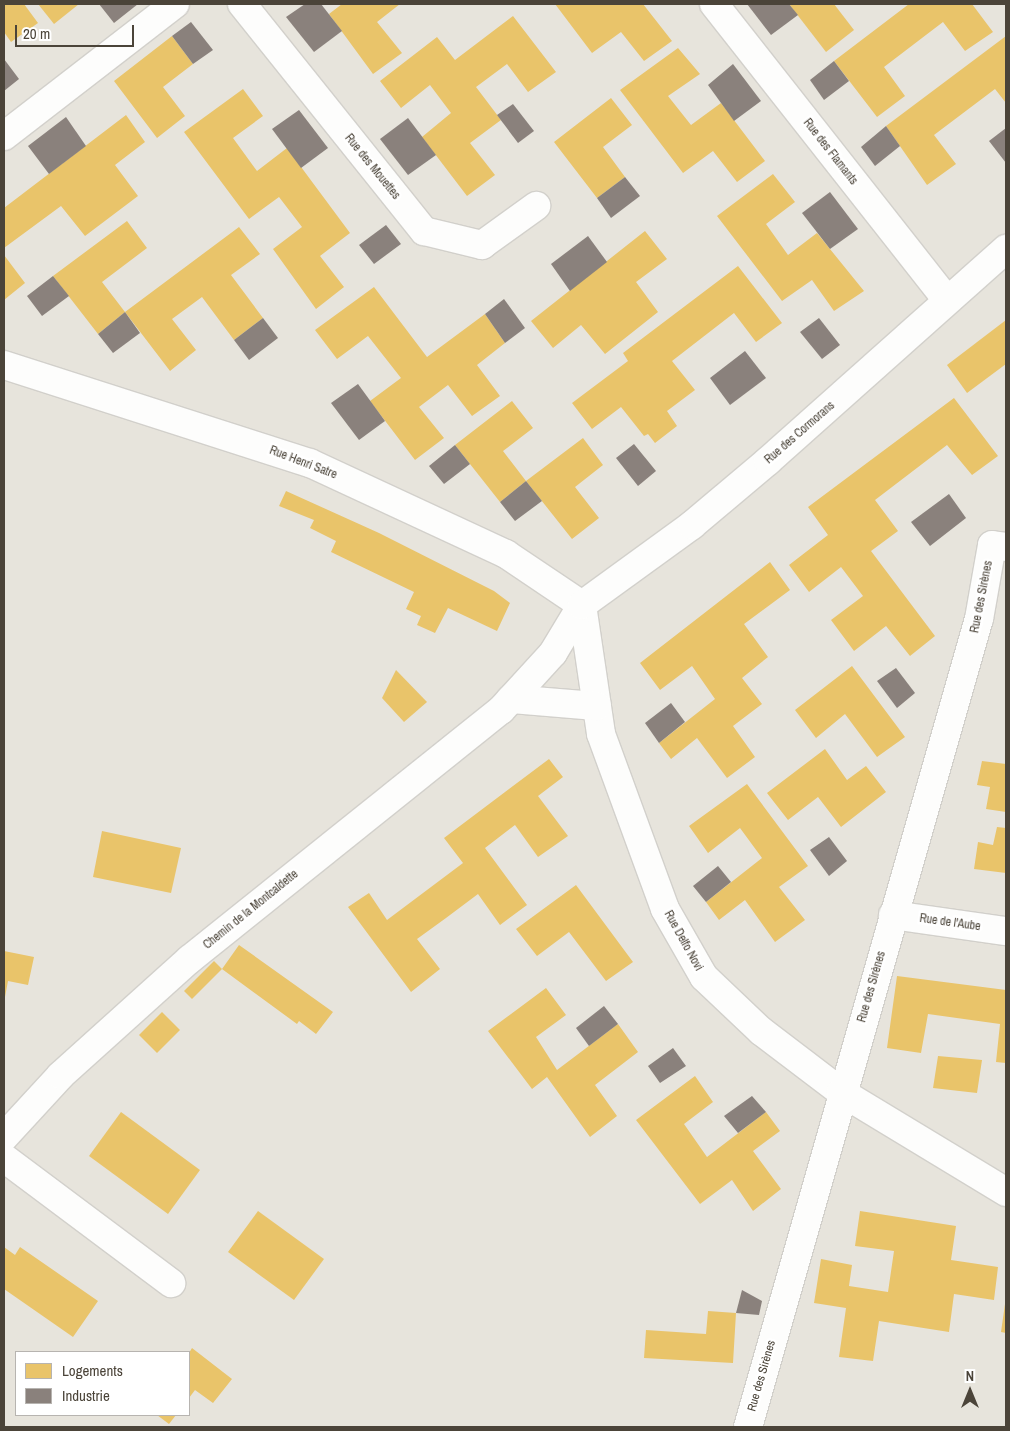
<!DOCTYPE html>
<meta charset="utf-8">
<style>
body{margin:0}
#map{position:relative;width:1010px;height:1431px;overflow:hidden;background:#f4f2ee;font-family:"Archivo Narrow",sans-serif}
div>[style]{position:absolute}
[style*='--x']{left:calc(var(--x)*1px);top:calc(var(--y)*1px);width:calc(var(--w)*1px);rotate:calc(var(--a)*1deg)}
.residential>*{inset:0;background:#e7e4dc}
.homes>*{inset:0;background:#e9c46a}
.industry>*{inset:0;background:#8a817c}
.roads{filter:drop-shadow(1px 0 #d2d0cb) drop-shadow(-1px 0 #d2d0cb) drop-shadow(0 1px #d2d0cb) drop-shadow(0 -1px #d2d0cb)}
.minor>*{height:28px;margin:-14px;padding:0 14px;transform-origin:14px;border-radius:14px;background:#fdfdfc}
span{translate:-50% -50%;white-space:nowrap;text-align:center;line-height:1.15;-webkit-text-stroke:5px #fff;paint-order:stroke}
.street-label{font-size:12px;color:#4b4439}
.frame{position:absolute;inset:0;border:5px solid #4b4439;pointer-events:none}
.legend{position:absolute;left:15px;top:1351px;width:175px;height:65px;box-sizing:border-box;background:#fff;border:1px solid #b7b4b0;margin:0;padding:6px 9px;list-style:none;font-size:15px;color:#4b4439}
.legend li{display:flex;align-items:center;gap:10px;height:25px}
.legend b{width:25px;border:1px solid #b7b4b0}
.north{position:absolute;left:945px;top:1366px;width:50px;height:50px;-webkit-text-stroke:4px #fff;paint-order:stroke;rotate:0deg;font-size:14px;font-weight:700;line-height:20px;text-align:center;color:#4b4439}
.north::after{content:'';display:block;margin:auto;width:18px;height:22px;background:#4b4439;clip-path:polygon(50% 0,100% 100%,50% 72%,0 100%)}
.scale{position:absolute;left:15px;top:25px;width:119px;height:22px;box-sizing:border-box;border:2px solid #4b4439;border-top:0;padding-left:6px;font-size:15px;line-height:18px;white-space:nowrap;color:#4b4439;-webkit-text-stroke:4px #fff;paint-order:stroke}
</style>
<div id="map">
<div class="residential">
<div style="clip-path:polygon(evenodd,4px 4px,1006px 4px,1006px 1427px,4px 1427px,4px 4px,16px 1352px,189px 1352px,189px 1415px,16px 1415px,16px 1352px)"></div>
</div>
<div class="homes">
<div style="clip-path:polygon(4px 4px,24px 4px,38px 23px,11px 42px,4px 32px)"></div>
<div style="clip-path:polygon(38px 4px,79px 4px,54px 24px)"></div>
<div style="clip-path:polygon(342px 4px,400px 4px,377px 22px,402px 53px,373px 74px,329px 14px)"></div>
<div style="clip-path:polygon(555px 4px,643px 4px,672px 41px,644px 61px,621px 32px,592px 53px)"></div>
<div style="clip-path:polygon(789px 4px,834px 4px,854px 30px,826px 52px)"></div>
<div style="clip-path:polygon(909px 4px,972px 4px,993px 32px,965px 51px,943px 22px,884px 67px,905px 96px,877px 117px,834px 61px)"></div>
<div style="clip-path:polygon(513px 16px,556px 72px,528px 92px,507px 64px,476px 87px,501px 120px,470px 143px,495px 175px,467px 196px,422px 137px,451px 113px,430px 85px,401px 108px,380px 81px,437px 37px,455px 60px)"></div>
<div style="clip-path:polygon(172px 36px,193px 64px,163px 87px,185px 116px,157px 138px,114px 81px)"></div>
<div style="clip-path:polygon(1006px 36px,1006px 103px,995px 89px,934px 135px,956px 164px,927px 185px,886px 126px)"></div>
<div style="clip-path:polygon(678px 48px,700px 74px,668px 96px,691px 125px,721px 103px,765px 161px,737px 182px,713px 151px,683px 173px,620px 90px)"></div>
<div style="clip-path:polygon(243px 89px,263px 116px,233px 138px,257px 171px,287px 148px,350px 233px,320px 256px,344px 287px,316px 309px,273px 249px,302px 227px,279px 197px,249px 219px,184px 132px)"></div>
<div style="clip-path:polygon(611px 98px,632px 125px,603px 147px,625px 177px,597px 198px,554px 142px)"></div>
<div style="clip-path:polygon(126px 115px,145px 142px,115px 165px,138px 196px,85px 236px,61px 206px,4px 248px,4px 208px)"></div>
<div style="clip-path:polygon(773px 174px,795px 202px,766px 224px,788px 255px,817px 233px,864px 291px,834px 311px,812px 280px,782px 301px,717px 216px)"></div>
<div style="clip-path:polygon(127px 221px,147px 248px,102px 282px,125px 312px,98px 334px,53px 276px)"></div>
<div style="clip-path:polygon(239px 227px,260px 254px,231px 275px,263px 318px,234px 340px,202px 297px,172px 319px,196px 350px,170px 371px,125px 312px)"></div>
<div style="clip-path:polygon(645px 231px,667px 259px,636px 282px,658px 312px,605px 354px,581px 325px,553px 348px,531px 321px)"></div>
<div style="clip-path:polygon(4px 255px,25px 283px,4px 300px)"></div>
<div style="clip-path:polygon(738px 266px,782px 323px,756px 342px,734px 313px,672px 361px,695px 390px,667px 411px,677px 426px,655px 443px,648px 434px,644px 436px,621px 407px,592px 429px,572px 403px,628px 361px,623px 353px)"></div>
<div style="clip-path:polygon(374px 287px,427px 357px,485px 314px,505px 343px,477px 365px,500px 396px,472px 416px,448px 385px,419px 407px,444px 438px,415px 460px,370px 401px,401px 378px,368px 336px,337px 359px,315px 330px)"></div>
<div style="clip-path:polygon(1006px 320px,1006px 364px,967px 393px,947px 365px)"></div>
<div style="clip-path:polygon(954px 398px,998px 456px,972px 475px,947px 445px,875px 500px,898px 531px,871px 551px,935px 636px,910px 656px,886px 626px,854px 651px,831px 620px,863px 596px,841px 567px,809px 592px,789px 565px,828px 535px,808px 507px)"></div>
<div style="clip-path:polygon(512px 401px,533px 428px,503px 451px,526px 481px,500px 502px,455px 445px)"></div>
<div style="clip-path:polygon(583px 438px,603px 465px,575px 487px,599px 518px,572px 539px,526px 481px)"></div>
<div style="clip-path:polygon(286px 491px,379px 533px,494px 591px,510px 603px,497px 631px,448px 608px,435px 633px,417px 625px,421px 616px,406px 609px,414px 592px,331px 552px,336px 541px,310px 528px,314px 520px,279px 506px)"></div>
<div style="clip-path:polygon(770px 562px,790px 590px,744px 624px,768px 657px,742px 678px,762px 704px,733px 726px,755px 757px,727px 778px,697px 738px,671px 759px,659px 743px,715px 699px,692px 666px,660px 690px,640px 663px)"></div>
<div style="clip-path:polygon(852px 666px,905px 737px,877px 757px,845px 714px,816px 738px,795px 710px)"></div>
<div style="clip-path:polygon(396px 670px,427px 702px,404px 722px,382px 698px)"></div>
<div style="clip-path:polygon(825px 749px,847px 780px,866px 766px,886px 792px,841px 827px,818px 797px,788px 820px,767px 793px)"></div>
<div style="clip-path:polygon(549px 759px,563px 777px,538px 796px,568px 836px,538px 857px,515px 825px,485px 848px,527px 905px,500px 925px,478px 894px,446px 918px,417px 939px,440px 969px,411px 992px,348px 907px,369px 893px,387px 920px,463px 863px,444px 838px)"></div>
<div style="clip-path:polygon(982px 761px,1006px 764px,1006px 812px,986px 809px,990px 787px,977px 785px)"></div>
<div style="clip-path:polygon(747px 784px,808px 866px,779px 887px,805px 920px,775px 942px,745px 900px,719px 920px,706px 902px,762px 858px,740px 828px,708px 853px,689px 826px)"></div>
<div style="clip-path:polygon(997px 827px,1006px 828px,1006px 873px,974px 869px,978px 842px,993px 845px)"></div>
<div style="clip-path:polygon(102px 831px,181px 848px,171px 893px,93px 877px)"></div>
<div style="clip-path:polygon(576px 885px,633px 962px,606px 981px,569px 932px,537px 956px,516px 929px)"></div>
<div style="clip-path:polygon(239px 945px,333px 1012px,316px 1034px,299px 1021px,297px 1024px,222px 969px)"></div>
<div style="clip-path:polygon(4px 951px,34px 957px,28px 985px,8px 981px,5px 997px)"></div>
<div style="clip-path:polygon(214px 961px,222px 969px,192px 999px,184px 991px)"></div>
<div style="clip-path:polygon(897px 976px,1006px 990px,1006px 1063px,996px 1062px,1000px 1024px,928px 1014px,921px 1053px,887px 1048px)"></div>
<div style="clip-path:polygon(546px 988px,566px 1015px,536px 1037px,557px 1070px,618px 1024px,638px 1052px,595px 1085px,617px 1116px,590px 1137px,547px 1077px,532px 1089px,488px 1031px)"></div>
<div style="clip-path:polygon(162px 1012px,180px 1030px,157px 1053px,139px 1035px)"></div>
<div style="clip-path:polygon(938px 1056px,982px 1060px,977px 1093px,933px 1088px)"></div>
<div style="clip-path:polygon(695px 1076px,713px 1102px,684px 1124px,707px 1157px,766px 1112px,780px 1131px,753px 1151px,781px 1189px,753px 1211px,732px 1180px,700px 1204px,636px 1120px)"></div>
<div style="clip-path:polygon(121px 1112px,200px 1170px,168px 1214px,89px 1156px)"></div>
<div style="clip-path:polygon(258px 1211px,324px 1259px,294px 1300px,228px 1252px)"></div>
<div style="clip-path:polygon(860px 1211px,956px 1226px,951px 1260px,998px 1267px,994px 1300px,954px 1294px,949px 1332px,879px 1321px,873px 1361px,839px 1357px,846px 1308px,814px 1303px,821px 1259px,852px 1265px,849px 1286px,888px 1292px,894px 1251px,855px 1246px)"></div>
<div style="clip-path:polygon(4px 1247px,15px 1255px,20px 1247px,98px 1301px,73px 1337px,4px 1289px)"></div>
<div style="clip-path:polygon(1005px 1304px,1006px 1304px,1006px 1333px,1001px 1332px)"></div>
<div style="clip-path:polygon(708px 1311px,736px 1313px,733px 1363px,644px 1358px,646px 1330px,706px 1334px)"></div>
<div style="clip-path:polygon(192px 1348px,232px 1379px,213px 1403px,195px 1390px,189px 1398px,189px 1353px)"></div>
<div style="clip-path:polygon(157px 1415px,176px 1415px,169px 1424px)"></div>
</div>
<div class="industry">
<div style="clip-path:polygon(99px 4px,138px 4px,114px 23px)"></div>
<div style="clip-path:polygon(305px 4px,321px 4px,342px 31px,314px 52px,286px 17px)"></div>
<div style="clip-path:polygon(747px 4px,789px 4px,798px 15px,771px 35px)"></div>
<div style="clip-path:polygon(191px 22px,213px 50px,193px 64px,172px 36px)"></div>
<div style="clip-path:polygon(4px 59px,19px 79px,4px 91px)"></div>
<div style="clip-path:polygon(834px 61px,849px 81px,824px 100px,810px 80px)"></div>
<div style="clip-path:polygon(733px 64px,761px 101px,734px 121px,708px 85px)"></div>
<div style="clip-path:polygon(513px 104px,534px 131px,518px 143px,497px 115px)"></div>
<div style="clip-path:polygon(299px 110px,328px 148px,301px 168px,272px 129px)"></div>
<div style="clip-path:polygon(66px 117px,86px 146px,49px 174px,28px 146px)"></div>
<div style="clip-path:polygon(408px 118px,436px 155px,408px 175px,380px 139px)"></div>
<div style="clip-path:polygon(886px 126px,900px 146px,875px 166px,861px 147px)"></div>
<div style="clip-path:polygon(1006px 128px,1006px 163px,989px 141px)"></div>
<div style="clip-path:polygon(625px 177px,640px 196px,611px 218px,597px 198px)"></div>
<div style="clip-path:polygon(830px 192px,858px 229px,830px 249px,802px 213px)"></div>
<div style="clip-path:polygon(386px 225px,401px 244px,374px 264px,359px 245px)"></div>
<div style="clip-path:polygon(588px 236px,607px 262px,570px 291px,551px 264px)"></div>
<div style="clip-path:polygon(53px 276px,69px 296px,42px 316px,27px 296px)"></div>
<div style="clip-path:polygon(504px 299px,525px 328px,505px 343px,485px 314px)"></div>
<div style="clip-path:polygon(125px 312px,140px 333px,113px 353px,98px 334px)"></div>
<div style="clip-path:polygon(263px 318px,278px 338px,249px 360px,234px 340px)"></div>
<div style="clip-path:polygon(819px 318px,840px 345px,822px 359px,800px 332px)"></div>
<div style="clip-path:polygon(745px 351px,766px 378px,730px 405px,710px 378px)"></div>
<div style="clip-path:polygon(358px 384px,385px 421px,359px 440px,331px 403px)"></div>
<div style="clip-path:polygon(634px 444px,656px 471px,638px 486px,616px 458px)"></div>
<div style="clip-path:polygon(455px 445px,470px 464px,444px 484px,429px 466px)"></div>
<div style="clip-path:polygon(526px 481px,542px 501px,515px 521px,500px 502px)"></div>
<div style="clip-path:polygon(949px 494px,966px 518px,930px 546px,911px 522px)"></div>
<div style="clip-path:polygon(896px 668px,915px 693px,897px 708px,877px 681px)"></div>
<div style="clip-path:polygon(671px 703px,685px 722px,659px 743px,645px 723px)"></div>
<div style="clip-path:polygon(829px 837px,847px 861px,829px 876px,810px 850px)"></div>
<div style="clip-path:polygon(718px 866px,731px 882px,706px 902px,693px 886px)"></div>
<div style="clip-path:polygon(604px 1006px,618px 1024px,589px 1046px,576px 1028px)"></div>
<div style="clip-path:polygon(673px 1048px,686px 1066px,660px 1083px,648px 1066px)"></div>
<div style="clip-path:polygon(752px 1096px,766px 1112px,738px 1133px,724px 1116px)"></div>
<div style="clip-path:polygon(742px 1290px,762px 1301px,759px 1315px,736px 1313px)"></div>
</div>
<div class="roads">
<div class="minor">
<div style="--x:242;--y:4;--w:291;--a:51.3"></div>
<div style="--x:424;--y:231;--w:60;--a:13.6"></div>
<div style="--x:482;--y:245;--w:67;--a:-35.8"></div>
<div style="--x:714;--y:4;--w:375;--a:51.8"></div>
<div style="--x:4;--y:136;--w:216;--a:-37.7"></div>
<div style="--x:4;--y:365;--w:321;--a:17.8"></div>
<div style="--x:310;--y:463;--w:216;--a:24.9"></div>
<div style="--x:506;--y:554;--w:92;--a:33.9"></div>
<div style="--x:582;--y:605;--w:130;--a:81.6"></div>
<div style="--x:601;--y:734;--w:186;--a:69.9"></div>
<div style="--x:665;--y:909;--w:78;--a:60.2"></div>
<div style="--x:704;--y:977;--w:79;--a:43.5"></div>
<div style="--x:761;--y:1031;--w:101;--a:37.3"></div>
<div style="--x:841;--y:1092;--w:193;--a:31.2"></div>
<div style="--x:511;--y:699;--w:86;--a:4.7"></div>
<div style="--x:893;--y:915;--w:114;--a:8.1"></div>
<div style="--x:4;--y:1137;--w:84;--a:-47.4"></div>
<div style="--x:61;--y:1075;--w:173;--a:-42"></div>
<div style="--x:190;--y:959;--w:398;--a:-38.7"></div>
<div style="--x:501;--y:710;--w:77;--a:-47.6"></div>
<div style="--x:553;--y:653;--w:56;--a:-58.9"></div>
<div style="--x:582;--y:605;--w:136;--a:-36"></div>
<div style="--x:692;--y:525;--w:99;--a:-40.1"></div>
<div style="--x:768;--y:461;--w:319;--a:-41.7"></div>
<div style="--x:4;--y:1158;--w:209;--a:36.8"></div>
<div style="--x:748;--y:1427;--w:840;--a:-74.05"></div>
<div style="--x:979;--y:619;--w:75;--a:-80"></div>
<div style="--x:992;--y:545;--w:14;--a:8"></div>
</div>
</div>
<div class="street-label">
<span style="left:830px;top:152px;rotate:52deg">Rue des Flamants</span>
<span style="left:372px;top:167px;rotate:51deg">Rue des Mouettes</span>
<span style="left:800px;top:433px;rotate:-41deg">Rue des Cormorans</span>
<span style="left:303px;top:463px;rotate:21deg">Rue Henri Satre</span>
<span style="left:982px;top:597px;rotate:-79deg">Rue des Sirènes</span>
<span style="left:251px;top:910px;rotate:-39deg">Chemin de la Montcaldette</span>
<span style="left:950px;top:923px;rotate:8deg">Rue de l'Aube</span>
<span style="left:683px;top:941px;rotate:61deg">Rue Delfo Novi</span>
<span style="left:872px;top:987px;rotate:-74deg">Rue des Sirènes</span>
<span style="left:762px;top:1376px;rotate:-74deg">Rue des Sirènes</span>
</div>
<div class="frame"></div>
<ul class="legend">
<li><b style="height:14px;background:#e9c46a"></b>Logements</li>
<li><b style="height:14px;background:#8a817c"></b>Industrie</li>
</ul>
<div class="north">N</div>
<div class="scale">20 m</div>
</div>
